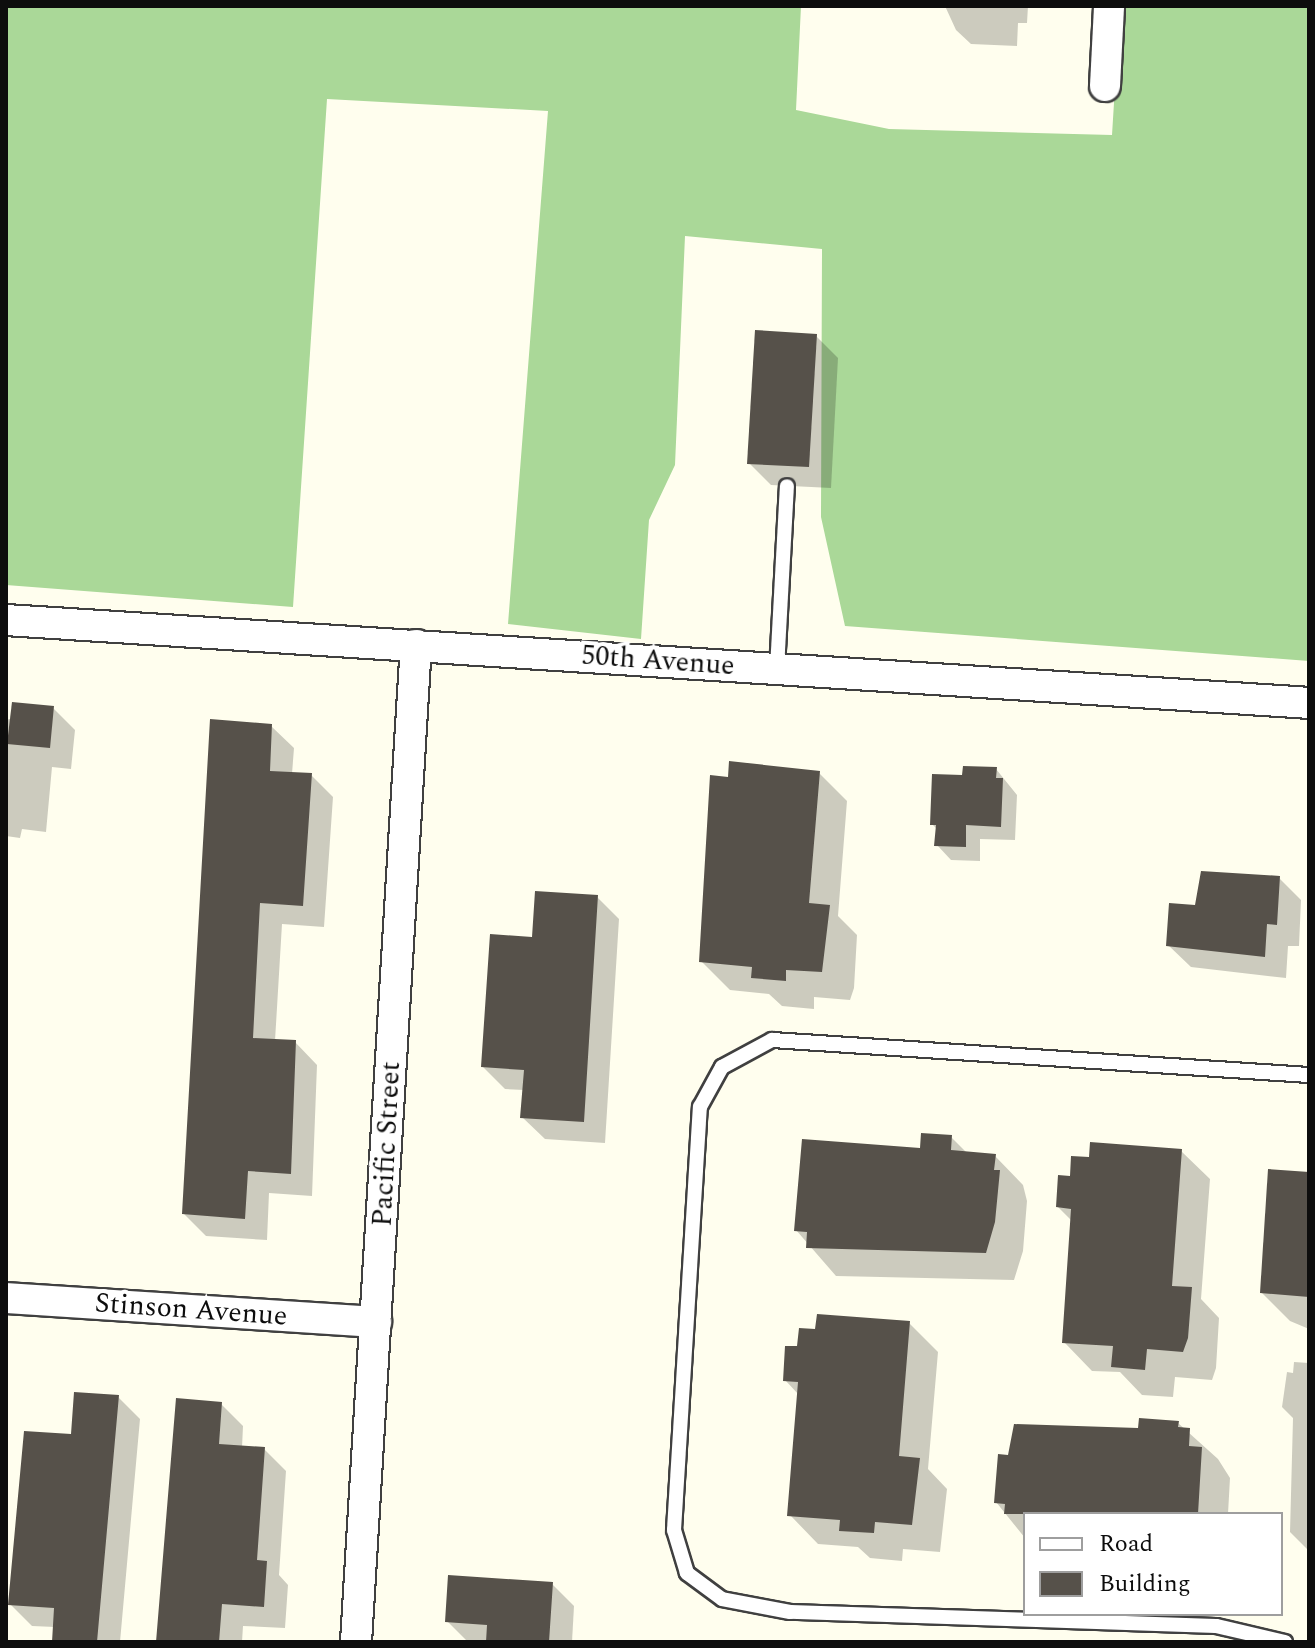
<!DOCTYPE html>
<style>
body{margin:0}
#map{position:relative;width:1315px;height:1648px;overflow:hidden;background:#fffeee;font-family:Spectral,serif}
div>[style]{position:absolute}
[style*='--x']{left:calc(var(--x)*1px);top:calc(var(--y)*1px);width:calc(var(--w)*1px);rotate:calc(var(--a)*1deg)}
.forest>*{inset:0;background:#aad898}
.shadow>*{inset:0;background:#0003}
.building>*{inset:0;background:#56514a}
.roads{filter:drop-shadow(2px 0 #404040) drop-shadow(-2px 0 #404040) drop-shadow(0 2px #404040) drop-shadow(0 -2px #404040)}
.service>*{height:14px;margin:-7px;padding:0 7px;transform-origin:7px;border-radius:7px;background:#fff}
.minor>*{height:30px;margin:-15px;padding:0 15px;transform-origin:15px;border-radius:15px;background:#fff}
span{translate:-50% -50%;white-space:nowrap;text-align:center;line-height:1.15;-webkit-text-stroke:8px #fff;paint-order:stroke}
.street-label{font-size:28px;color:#0d0d0d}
.frame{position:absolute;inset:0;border:8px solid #0d0d0d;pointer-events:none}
.legend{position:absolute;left:1023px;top:1512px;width:260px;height:104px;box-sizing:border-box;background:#fff;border:2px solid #9e9e9e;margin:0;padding:10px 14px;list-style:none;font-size:24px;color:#0d0d0d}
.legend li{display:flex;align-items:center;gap:16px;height:40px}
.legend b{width:40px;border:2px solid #9e9e9e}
</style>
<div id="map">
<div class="forest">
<div style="clip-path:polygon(6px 6px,801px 6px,796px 110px,889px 129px,1112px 135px,1120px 6px,1309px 6px,1309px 661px,845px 626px,821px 517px,822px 249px,685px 236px,675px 465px,649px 520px,641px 639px,508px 624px,548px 111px,327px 99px,293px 607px,6px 585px)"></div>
</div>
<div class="shadow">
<div style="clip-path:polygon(945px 6px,1028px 6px,1027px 23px,1018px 23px,1017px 46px,971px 44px,956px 30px)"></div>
<div style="clip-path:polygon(816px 336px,838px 358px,831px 488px,771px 485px,749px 463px)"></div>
<div style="clip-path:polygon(53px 708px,75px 730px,71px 769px,52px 767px,46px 832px,22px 829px,20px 838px,6px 836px,6px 720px)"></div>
<div style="clip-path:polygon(271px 726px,294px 748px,292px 774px,311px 775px,333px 797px,324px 927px,282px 924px,275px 1041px,295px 1042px,317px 1065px,312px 1196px,269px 1193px,267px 1240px,206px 1236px,184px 1214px)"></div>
<div style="clip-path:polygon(996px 769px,1017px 795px,1015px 840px,980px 839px,980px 861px,951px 860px,937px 845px,938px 830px,932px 824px,964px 777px)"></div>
<div style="clip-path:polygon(819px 773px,847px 801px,838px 916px,857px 935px,854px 988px,850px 1000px,814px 997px,814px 1009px,782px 1006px,769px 994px,730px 990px,701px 961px,730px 779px)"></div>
<div style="clip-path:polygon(1279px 878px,1301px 900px,1299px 946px,1288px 946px,1286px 978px,1191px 967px,1168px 945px,1197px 907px)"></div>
<div style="clip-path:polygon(597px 897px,619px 919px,605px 1143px,545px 1139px,522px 1117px,524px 1090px,505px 1089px,483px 1067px)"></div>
<div style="clip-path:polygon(951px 1137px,967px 1153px,995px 1156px,1023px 1185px,1027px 1201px,1023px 1251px,1014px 1280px,836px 1276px,796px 1230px)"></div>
<div style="clip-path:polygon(1181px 1151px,1210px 1179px,1201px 1299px,1219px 1318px,1216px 1368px,1212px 1380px,1175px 1377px,1173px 1397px,1142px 1395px,1120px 1372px,1092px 1371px,1064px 1342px,1072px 1221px,1058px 1207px,1072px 1178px,1091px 1159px)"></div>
<div style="clip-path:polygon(1309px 1174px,1309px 1329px,1290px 1321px,1262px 1293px)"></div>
<div style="clip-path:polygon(909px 1323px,938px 1352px,928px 1469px,947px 1489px,940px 1552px,903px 1549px,902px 1561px,870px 1558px,858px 1547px,818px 1544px,790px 1515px,799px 1395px,785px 1380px,799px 1348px)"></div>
<div style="clip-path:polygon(1294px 1362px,1309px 1363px,1309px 1551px,1290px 1532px,1293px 1418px,1282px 1407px,1287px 1372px,1293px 1373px)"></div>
<div style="clip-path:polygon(118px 1397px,140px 1419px,120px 1642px,54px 1642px,55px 1627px,32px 1626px,10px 1604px,14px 1544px,18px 1544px,73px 1436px)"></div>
<div style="clip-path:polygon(221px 1404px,243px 1426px,242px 1448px,264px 1449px,286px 1471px,279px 1575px,288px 1585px,285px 1628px,243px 1626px,242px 1642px,158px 1642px)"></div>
<div style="clip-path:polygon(1178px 1423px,1218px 1459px,1230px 1478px,1228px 1514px,1025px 1514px,1025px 1538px,996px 1502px,1010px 1457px)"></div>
<div style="clip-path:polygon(552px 1584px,574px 1606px,572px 1642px,468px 1642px,447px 1621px)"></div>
</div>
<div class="building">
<div style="clip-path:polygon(755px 330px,817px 334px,809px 467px,747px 464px)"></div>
<div style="clip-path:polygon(12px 702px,54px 706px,50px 748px,7px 744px)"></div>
<div style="clip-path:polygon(210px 719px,272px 724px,270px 771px,312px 773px,303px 906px,260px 903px,253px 1038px,296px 1040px,291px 1174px,248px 1171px,245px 1219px,182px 1214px)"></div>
<div style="clip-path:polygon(729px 761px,820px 771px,809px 903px,830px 905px,822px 972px,786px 970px,786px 981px,751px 978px,752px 967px,699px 962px,710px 775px,728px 777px)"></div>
<div style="clip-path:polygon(963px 766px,997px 767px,996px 778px,1003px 778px,1001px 827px,966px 825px,966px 847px,934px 846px,936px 825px,930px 825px,932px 774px,962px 775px)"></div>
<div style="clip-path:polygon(1201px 871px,1280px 876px,1277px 925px,1267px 924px,1265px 957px,1166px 946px,1169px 903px,1195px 905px)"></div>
<div style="clip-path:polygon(535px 891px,598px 895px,584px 1122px,520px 1118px,524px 1070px,481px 1067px,490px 934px,532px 937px)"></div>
<div style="clip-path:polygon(921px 1133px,952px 1135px,951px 1150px,996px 1154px,994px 1170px,1000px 1170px,995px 1222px,986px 1253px,806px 1248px,807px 1232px,794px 1231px,802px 1139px,920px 1148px)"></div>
<div style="clip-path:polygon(1090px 1142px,1182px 1149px,1172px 1286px,1192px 1287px,1188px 1338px,1183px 1352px,1147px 1349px,1145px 1370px,1111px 1367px,1113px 1346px,1062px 1343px,1071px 1209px,1056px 1207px,1058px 1175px,1070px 1176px,1071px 1156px,1089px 1157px)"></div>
<div style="clip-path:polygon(1268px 1169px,1309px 1172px,1309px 1297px,1260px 1293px)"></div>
<div style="clip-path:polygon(817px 1314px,910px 1321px,899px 1456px,920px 1458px,912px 1525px,875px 1522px,874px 1533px,839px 1531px,840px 1520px,787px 1516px,798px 1382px,783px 1381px,785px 1346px,797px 1346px,799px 1328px,815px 1329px)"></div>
<div style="clip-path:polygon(74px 1392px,119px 1395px,97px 1642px,52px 1642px,54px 1608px,8px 1605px,24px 1431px,71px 1434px)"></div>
<div style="clip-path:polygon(176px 1398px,222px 1402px,219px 1444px,265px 1447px,257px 1560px,267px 1561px,264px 1607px,222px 1604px,219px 1642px,156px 1642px)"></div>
<div style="clip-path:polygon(1139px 1418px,1179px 1421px,1178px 1427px,1190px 1428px,1189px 1446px,1202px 1447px,1198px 1514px,1004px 1514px,1005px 1504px,994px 1503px,998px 1454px,1008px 1455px,1014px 1424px,1138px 1428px)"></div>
<div style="clip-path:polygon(448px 1575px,553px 1582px,549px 1642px,486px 1642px,487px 1625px,445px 1622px)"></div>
</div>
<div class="roads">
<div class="service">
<div style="--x:777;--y:669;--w:183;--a:-86.9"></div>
<div style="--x:1285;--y:1642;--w:71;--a:-166.9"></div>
<div style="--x:1216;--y:1626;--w:426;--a:-178.1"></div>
<div style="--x:790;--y:1612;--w:69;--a:-169.2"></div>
<div style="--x:722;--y:1599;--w:44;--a:-143.4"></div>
<div style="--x:687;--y:1573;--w:45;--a:-106.8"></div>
<div style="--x:674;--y:1530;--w:424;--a:-86.5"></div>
<div style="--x:700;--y:1107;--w:46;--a:-61.2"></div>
<div style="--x:722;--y:1067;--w:57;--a:-28.4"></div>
<div style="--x:772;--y:1040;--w:538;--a:3.73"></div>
</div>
<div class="minor">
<div style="--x:1105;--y:86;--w:80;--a:-87.1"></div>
<div style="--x:6;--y:620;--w:1306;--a:3.64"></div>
<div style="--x:6;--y:1298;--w:371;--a:3.7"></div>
<div style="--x:356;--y:1642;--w:999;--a:-86.56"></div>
</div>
</div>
<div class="street-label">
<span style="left:658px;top:661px;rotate:4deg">50th Avenue</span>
<span style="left:387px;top:1144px;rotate:-87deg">Pacific Street</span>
<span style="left:191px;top:1310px;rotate:4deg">Stinson Avenue</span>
</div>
<div class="frame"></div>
<ul class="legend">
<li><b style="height:10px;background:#fff"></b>Road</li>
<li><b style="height:22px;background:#56514a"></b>Building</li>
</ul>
</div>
